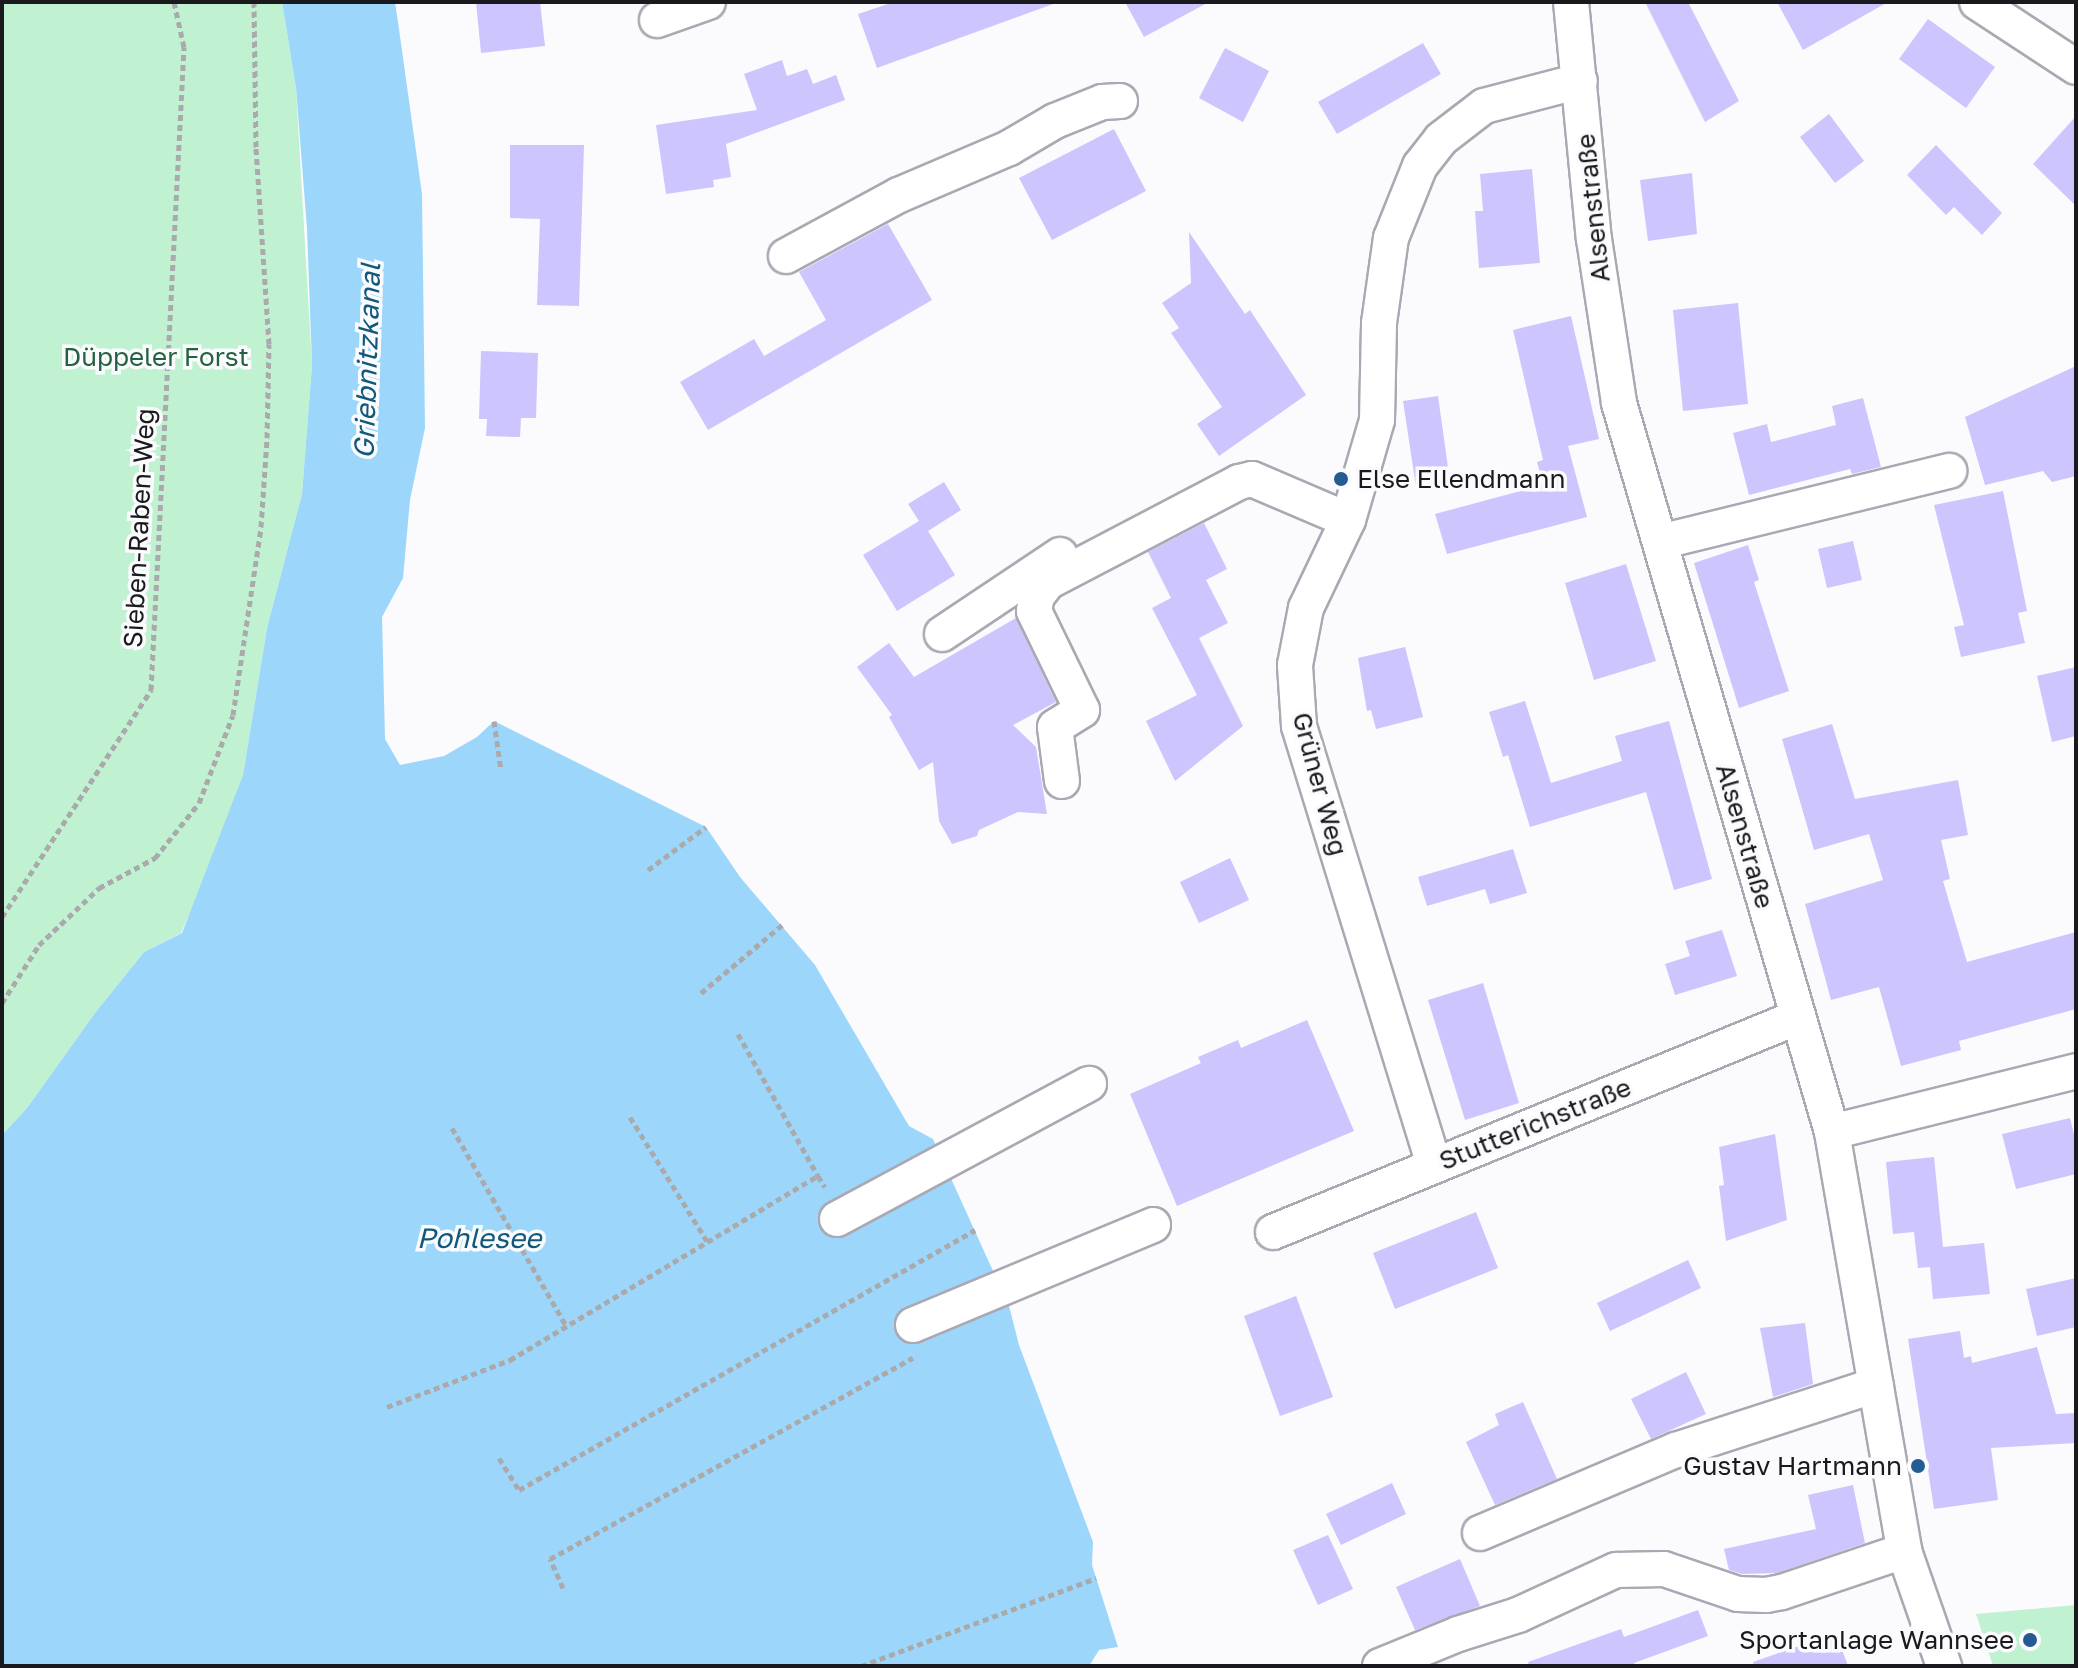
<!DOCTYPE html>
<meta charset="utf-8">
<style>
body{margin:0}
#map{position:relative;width:2078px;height:1668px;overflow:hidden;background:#fbfbfd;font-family:"Golos Text",sans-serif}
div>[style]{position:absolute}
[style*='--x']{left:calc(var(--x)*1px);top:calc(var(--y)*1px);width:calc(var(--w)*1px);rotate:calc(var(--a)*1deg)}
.green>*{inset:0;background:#c0f2d2}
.water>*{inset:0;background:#9cd7fb}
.building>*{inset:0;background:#cdc5fd}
.path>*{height:5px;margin-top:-2.5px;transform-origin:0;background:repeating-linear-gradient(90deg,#aaaaad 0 6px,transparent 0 10px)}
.roads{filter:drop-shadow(2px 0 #aaa8b3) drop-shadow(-2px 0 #aaa8b3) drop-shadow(0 2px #aaa8b3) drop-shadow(0 -2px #aaa8b3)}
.minor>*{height:34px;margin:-17px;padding:0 17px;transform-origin:17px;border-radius:17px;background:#fff}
.dots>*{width:22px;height:22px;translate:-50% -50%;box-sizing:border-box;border:4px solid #fbfbfd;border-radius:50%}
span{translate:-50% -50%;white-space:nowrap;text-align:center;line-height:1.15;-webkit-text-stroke:7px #fbfbfd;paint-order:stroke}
.street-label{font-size:26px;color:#1a1a1e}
.park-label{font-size:26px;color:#22623f}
.poi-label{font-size:26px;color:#1a1a1e}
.left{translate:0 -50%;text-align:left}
.right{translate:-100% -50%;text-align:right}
.water-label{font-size:28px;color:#11597b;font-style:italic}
.frame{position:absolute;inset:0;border:4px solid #1a1a1e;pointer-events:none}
</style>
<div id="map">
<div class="green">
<div style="clip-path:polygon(2px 2px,282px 2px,296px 88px,312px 365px,302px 494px,267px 628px,243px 775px,210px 867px,181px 933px,144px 952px,95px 1013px,27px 1108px,2px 1135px)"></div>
<div style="clip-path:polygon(2076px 1605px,2076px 1666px,1993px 1666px,1976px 1614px)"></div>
</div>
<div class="water">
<div style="clip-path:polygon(282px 2px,395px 2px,399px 29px,422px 194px,425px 428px,410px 500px,403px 578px,382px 617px,385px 739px,400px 765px,444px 756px,477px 737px,494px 721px,706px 827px,740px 877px,815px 965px,909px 1126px,933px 1139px,1009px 1306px,1019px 1345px,1093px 1542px,1092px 1565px,1118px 1647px,1099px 1650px,1089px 1666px,2px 1666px,2px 1135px,27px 1108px,95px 1013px,144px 952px,182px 933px,243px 775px,267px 628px,302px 494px,312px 365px,307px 229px,296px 88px)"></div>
</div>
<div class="building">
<div style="clip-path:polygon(476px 2px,540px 2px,545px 46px,481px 53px)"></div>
<div style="clip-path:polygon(894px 2px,1056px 2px,1056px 3px,877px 68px,858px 14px)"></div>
<div style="clip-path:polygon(1125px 2px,1209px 2px,1144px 37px)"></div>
<div style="clip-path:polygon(1645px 2px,1688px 2px,1739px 101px,1705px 122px)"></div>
<div style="clip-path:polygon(1777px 2px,1888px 2px,1803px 50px)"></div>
<div style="clip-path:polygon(1928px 19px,1995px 67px,1966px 108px,1899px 59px)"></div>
<div style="clip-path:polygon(1423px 43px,1441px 74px,1337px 134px,1318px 102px)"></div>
<div style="clip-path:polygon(1225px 48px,1269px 71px,1243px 122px,1199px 98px)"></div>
<div style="clip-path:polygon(782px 60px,787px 76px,807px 69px,813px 84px,836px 75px,845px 100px,726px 144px,731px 177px,713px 180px,714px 187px,666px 194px,656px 125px,757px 110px,744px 74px)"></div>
<div style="clip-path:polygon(1829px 114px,1864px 161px,1835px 183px,1800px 137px)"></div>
<div style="clip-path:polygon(2076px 116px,2076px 206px,2033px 164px)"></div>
<div style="clip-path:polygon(1114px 129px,1146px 191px,1052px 240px,1019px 178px)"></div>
<div style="clip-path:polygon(510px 145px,584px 145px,579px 306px,537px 305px,540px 219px,510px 218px)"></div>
<div style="clip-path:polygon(1936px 145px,2002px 213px,1982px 235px,1954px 207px,1946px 215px,1907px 175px)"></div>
<div style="clip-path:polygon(1532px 169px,1540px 263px,1479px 268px,1475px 211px,1483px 211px,1480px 174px)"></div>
<div style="clip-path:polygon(1692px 173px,1697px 234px,1648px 241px,1640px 180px)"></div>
<div style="clip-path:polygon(888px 224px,932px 300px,708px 430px,680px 382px,754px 339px,764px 356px,826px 320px,799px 272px)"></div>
<div style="clip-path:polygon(1189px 232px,1245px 314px,1250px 310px,1306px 395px,1219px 456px,1197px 424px,1222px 407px,1171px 333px,1179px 328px,1162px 303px,1191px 283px)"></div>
<div style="clip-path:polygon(1738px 303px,1748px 404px,1683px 411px,1673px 310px)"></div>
<div style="clip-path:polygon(1571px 316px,1599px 439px,1568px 446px,1587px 517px,1447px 554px,1435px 514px,1543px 485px,1537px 462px,1543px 460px,1513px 330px)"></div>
<div style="clip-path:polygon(481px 351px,538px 353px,536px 418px,521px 418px,520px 437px,486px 436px,487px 419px,479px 419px)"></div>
<div style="clip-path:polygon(2076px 366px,2076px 476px,2052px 482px,2043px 471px,1985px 485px,1965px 417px)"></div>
<div style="clip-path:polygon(1438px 396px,1450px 482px,1416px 487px,1403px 401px)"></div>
<div style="clip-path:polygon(1863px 398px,1881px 467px,1852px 474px,1850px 469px,1749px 495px,1733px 433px,1767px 424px,1771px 442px,1836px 425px,1832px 406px)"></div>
<div style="clip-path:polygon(944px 482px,961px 510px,928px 531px,955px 575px,897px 611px,863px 555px,919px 521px,908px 504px)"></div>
<div style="clip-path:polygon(2003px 491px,2027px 611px,2018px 613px,2025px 643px,1961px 657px,1954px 627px,1964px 625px,1934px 505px)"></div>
<div style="clip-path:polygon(1204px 523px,1227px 569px,1206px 580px,1228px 623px,1199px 638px,1243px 726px,1175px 781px,1146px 721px,1197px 695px,1152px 608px,1171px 598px,1148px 552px)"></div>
<div style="clip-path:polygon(1853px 541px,1862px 580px,1827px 588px,1818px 549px)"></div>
<div style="clip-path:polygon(1748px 545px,1759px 580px,1754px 582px,1789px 691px,1739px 708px,1694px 563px)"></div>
<div style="clip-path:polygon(1626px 564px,1656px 661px,1594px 680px,1565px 583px)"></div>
<div style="clip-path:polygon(1016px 618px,1056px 702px,1013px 725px,1036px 747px,1047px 814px,1018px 812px,979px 830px,977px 836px,952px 844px,939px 821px,933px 762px,919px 770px,889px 717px,892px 715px,857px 667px,889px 643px,914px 677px)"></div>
<div style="clip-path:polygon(1405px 647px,1423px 717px,1376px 729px,1371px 710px,1367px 711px,1358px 658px)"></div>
<div style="clip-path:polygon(2076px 667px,2076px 736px,2052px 742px,2037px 676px)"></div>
<div style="clip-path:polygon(1525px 701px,1551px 783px,1622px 761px,1615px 736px,1669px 721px,1712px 879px,1674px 890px,1646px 792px,1530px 827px,1508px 755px,1503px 757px,1489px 712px)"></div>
<div style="clip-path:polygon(1832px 724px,1855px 799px,1958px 780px,1968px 835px,1941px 840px,1950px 879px,1943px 881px,1967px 962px,2076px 932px,2076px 1009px,1959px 1041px,1961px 1050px,1901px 1066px,1879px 987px,1831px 1000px,1805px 904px,1883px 880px,1869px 834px,1814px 850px,1782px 739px)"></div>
<div style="clip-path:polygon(1513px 849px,1527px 893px,1490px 904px,1485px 889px,1427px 906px,1418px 877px)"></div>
<div style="clip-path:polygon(1230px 858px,1249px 900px,1199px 923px,1180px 882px)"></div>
<div style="clip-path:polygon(1722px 930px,1737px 976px,1675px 995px,1665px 964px,1690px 956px,1685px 941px)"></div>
<div style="clip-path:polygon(1483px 983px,1519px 1103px,1465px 1120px,1428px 1000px)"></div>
<div style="clip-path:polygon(1307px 1020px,1354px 1131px,1177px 1206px,1130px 1094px,1201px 1063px,1198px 1057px,1238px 1040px,1241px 1048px)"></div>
<div style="clip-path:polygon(2070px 1118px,2076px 1143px,2076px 1174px,2016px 1189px,2002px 1134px)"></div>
<div style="clip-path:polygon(1775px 1134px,1787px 1220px,1726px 1241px,1719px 1186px,1724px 1185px,1719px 1147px)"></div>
<div style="clip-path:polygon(1934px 1157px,1943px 1247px,1984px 1243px,1990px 1294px,1933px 1299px,1930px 1267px,1918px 1268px,1914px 1232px,1893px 1234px,1886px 1162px)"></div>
<div style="clip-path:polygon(1476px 1212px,1498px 1268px,1395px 1309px,1373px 1253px)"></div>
<div style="clip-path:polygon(1688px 1260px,1701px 1288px,1610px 1331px,1597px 1303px)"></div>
<div style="clip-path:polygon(2076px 1278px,2076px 1327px,2037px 1336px,2026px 1289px)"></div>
<div style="clip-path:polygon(1296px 1296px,1333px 1397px,1280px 1416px,1244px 1316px)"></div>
<div style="clip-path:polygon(1805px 1323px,1813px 1384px,1773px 1397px,1760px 1328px)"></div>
<div style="clip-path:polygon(1960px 1331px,1964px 1358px,1971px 1356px,1972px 1363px,2037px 1347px,2056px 1414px,2076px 1413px,2076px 1443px,1991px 1448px,1998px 1500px,1934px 1509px,1908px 1339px)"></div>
<div style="clip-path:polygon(1686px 1372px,1706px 1414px,1651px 1439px,1631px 1399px)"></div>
<div style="clip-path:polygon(1523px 1402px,1557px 1479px,1495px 1505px,1466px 1442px,1499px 1425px,1495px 1414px)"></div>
<div style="clip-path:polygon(1392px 1483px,1406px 1514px,1341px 1545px,1326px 1514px)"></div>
<div style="clip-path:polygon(1853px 1485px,1865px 1543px,1777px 1573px,1742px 1574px,1729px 1570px,1724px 1549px,1816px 1529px,1808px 1495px)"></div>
<div style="clip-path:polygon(1328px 1535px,1353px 1589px,1318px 1605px,1293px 1550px)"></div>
<div style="clip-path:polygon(1460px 1559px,1480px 1606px,1415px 1630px,1396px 1587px)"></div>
<div style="clip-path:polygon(1698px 1610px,1708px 1636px,1634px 1663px,1635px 1666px,1529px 1666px,1528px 1662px,1621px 1629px,1624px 1637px)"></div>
<div style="clip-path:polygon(1836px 1633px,1848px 1666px,1754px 1666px,1753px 1662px)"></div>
</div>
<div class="path">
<div style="--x:494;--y:721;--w:49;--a:81.9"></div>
<div style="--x:648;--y:870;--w:72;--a:-36.6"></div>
<div style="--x:2;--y:917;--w:272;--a:-56.7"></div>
<div style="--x:151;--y:690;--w:644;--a:-87.06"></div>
<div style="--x:184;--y:47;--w:46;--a:-102.5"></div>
<div style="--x:701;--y:993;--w:106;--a:-40"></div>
<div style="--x:2;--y:1003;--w:69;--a:-57.5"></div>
<div style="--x:39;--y:945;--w:83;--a:-43.5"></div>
<div style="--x:99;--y:888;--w:64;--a:-28.2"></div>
<div style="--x:155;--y:858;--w:70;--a:-51.3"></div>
<div style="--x:199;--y:803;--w:94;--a:-68.9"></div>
<div style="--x:233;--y:715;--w:190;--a:-81.5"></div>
<div style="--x:261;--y:527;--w:89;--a:-86.1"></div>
<div style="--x:267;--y:438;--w:94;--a:-88.8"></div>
<div style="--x:269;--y:344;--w:197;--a:-93.8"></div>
<div style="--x:256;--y:147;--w:145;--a:-90.8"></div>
<div style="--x:738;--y:1034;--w:163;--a:60.6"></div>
<div style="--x:630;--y:1117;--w:148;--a:58.2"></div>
<div style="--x:452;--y:1128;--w:230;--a:60"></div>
<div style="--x:387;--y:1407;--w:132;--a:-20.9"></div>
<div style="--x:510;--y:1360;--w:359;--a:-30.9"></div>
<div style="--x:818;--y:1176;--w:13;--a:58"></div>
<div style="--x:499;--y:1458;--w:38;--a:58"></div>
<div style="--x:519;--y:1490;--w:525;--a:-29.69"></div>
<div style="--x:563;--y:1588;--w:32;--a:-114"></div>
<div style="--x:550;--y:1559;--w:415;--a:-29"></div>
<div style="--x:861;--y:1666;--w:251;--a:-20.5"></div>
</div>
<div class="roads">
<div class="minor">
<div style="--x:1571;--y:2;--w:238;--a:84.5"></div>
<div style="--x:1594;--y:239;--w:166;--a:81.3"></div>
<div style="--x:1619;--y:403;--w:759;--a:73.71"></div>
<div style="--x:1832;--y:1132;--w:425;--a:80.2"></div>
<div style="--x:1904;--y:1551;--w:122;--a:70.8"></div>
<div style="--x:1977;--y:2;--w:118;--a:33.3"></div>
<div style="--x:657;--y:20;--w:54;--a:-19.4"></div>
<div style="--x:786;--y:256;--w:128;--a:-28.4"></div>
<div style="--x:899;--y:195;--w:120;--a:-23.1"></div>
<div style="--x:1009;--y:148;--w:53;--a:-30.4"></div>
<div style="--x:1055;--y:121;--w:51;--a:-22"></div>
<div style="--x:1102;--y:102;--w:18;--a:-3"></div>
<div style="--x:1660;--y:542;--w:298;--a:-13.8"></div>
<div style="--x:942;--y:634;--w:142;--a:-33.8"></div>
<div style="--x:1062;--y:781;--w:54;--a:-97.4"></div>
<div style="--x:1055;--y:727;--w:32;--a:-32"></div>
<div style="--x:1082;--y:710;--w:110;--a:-115.9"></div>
<div style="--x:1034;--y:611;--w:15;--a:-79"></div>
<div style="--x:1037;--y:596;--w:18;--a:-52"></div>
<div style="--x:1048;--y:582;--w:216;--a:-27.6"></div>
<div style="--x:1239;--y:482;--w:13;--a:-13"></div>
<div style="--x:1252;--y:479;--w:104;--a:23.1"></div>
<div style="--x:1832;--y:1132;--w:252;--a:-14"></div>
<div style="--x:1434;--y:1165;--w:459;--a:-107.1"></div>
<div style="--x:1299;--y:726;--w:61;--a:-93.8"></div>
<div style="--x:1295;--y:665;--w:58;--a:-79.1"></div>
<div style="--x:1306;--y:608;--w:98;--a:-64.5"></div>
<div style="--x:1348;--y:520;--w:104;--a:-73.8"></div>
<div style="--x:1377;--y:420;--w:97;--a:-88.8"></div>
<div style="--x:1379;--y:323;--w:86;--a:-82"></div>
<div style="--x:1391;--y:238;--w:78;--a:-68.1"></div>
<div style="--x:1420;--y:166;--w:34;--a:-52"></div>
<div style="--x:1441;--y:139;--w:54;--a:-37.5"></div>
<div style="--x:1484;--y:106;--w:99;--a:-14.6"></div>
<div style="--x:837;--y:1219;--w:286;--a:-28.2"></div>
<div style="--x:1273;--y:1232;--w:567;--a:-22.27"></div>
<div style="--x:913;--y:1325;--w:260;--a:-22.6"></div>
<div style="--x:1480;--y:1533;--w:213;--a:-23"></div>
<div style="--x:1676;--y:1450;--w:210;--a:-18"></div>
<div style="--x:1380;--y:1666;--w:84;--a:-22.3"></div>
<div style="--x:1458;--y:1634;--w:63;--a:-17.6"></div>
<div style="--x:1518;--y:1615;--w:108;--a:-24.7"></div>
<div style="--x:1616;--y:1570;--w:48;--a:-1.2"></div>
<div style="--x:1664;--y:1569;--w:78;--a:18.7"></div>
<div style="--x:1738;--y:1594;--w:28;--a:2"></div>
<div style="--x:1766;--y:1595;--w:16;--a:-11"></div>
<div style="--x:1782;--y:1592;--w:129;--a:-18.6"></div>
</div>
</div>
<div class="dots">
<div style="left:1341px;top:479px;background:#255b93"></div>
<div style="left:1918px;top:1466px;background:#255b93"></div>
<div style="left:2030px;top:1640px;background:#255b93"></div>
</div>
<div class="street-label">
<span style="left:1593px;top:208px;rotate:-96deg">Alsenstraße</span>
<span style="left:139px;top:528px;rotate:-87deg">Sieben-Raben-Weg</span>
<span style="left:1320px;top:784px;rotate:75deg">Grüner Weg</span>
<span style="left:1745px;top:836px;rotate:74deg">Alsenstraße</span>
<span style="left:1535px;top:1124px;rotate:-22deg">Stutterichstraße</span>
</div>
<div class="park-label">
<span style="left:156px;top:357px">Düppeler Forst</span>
</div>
<div class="poi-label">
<span class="left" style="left:1357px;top:479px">Else Ellendmann</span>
<span class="right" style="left:1902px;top:1466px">Gustav Hartmann</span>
<span class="right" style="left:2014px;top:1640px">Sportanlage Wannsee</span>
</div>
<div class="water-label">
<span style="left:367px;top:361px;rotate:-88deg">Griebnitzkanal</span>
<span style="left:479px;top:1238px">Pohlesee</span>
</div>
<div class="frame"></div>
</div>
